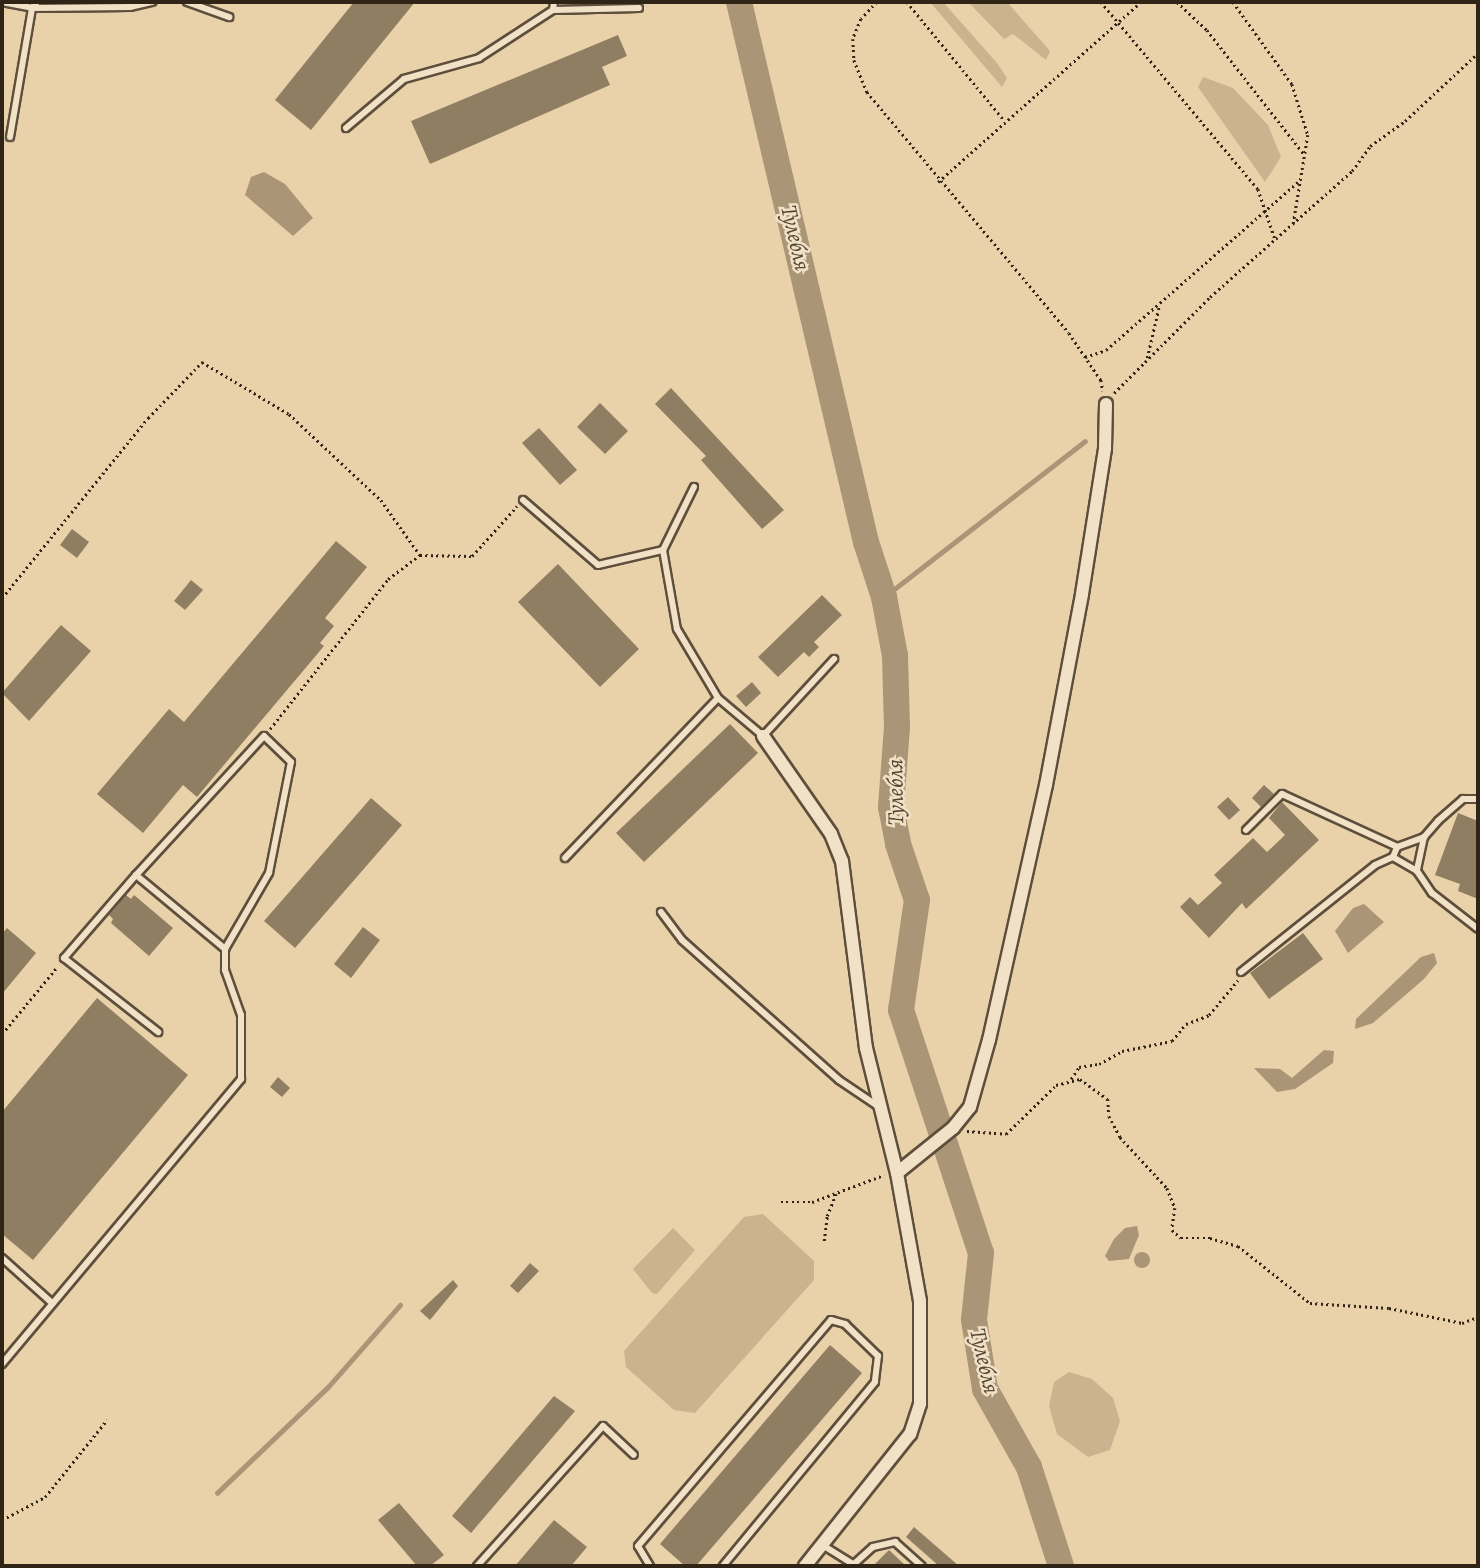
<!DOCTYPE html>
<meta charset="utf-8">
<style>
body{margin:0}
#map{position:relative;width:1480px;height:1568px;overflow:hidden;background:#e9d1a9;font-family:Alegreya,serif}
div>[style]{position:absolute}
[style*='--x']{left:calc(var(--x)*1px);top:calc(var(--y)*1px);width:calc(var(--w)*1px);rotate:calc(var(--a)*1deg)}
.green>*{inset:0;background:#cab490}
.water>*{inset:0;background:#aa9677}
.round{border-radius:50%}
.stream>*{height:4.5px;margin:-2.25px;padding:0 2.25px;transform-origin:2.25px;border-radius:2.25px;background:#aa9677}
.river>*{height:26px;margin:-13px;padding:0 13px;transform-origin:13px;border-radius:13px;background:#aa9677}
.building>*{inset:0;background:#907e63}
.path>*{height:2.5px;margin-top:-1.25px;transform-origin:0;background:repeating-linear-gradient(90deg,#302417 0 2px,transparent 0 5.5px)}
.roads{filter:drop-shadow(2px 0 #5e4f3c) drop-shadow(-2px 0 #5e4f3c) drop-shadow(0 2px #5e4f3c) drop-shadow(0 -2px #5e4f3c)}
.lane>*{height:6px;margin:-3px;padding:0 3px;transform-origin:3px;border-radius:3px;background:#f1e1c7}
.street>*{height:12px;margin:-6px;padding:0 6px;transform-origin:6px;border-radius:6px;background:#f1e1c7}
span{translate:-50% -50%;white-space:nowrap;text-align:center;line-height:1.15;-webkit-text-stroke:5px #f1e1c7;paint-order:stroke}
.water-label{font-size:23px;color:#554634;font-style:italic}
.frame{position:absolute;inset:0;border:4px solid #302417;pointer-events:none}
</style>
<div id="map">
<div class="green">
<div style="clip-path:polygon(930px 2px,943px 2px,997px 63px,1007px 78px,1002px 87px)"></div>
<div style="clip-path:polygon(968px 2px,1007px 2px,1050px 51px,1046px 60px,1013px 34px,1004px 39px)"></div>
<div style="clip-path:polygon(1203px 77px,1233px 88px,1268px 125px,1281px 157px,1265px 182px,1198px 87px)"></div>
<div style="clip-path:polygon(763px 1214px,814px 1261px,814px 1280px,695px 1413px,674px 1410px,626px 1367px,624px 1351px,744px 1217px)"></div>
<div style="clip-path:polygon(673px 1228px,695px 1250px,657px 1294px,652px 1293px,633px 1269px)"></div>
<div style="clip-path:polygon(1069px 1372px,1092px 1379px,1113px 1398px,1120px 1421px,1110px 1450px,1088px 1457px,1057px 1434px,1049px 1406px,1054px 1382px)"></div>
</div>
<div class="water">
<div style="clip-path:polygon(264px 172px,285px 184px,313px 218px,293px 236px,245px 195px,251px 177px)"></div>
<div style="clip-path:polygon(1364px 904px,1384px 922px,1348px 953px,1335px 931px,1353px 908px)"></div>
<div style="clip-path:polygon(1434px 953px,1437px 963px,1424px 979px,1373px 1023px,1355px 1029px,1356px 1019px,1421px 957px)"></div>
<div style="clip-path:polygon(1324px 1050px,1334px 1051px,1333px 1063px,1295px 1089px,1277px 1092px,1254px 1068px,1280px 1069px,1292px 1078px)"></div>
<div style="clip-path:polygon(1137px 1226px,1139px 1235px,1129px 1259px,1109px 1261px,1105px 1256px,1114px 1239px,1125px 1228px)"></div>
<div class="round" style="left:1134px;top:1252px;width:16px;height:16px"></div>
</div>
<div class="stream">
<div style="--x:884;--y:597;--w:254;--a:-37.8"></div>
<div style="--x:217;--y:1493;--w:153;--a:-43.7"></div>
<div style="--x:328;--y:1387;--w:109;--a:-48.7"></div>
</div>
<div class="river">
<div style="--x:739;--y:2;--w:555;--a:76.77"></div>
<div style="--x:866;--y:542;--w:58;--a:71.9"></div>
<div style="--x:884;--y:597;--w:60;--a:79.4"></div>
<div style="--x:895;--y:656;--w:71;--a:88.4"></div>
<div style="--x:897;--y:727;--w:80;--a:94.3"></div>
<div style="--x:891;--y:807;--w:38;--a:79"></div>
<div style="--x:898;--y:844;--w:59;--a:71.3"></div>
<div style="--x:917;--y:900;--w:111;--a:98.3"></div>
<div style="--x:901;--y:1010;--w:256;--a:71.8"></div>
<div style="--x:981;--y:1253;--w:67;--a:96"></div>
<div style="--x:974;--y:1320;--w:70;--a:80.9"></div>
<div style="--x:985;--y:1389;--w:90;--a:60.6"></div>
<div style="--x:1029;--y:1467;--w:104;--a:72.1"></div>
</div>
<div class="building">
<div style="clip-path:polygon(354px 2px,415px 2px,311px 130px,275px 100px)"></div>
<div style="clip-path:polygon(618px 35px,627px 56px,602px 67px,610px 85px,430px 164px,411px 121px)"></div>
<div style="clip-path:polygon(671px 388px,784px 510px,762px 529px,701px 460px,706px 456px,655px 404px)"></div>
<div style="clip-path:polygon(600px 403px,628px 431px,605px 454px,577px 427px)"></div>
<div style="clip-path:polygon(539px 428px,577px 470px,560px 485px,522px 443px)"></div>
<div style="clip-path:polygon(72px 529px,89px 542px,77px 558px,60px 545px)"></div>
<div style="clip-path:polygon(336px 541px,367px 567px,325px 618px,334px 626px,320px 643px,324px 646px,197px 797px,183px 785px,143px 833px,97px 794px,169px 709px,184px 722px)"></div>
<div style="clip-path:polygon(558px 564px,639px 649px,600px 687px,518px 602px)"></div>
<div style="clip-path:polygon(191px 580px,203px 590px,185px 610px,174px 601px)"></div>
<div style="clip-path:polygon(822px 595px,842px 615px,814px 642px,819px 647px,809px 657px,804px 652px,778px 677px,758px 657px)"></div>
<div style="clip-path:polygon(61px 625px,91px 651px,29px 721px,2px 693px)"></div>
<div style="clip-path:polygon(752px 682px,761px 693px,746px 707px,736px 696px)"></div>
<div style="clip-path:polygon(730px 724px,758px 753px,644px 862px,616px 833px)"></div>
<div style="clip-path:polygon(1264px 785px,1274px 794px,1261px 807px,1252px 798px)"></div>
<div style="clip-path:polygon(1228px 797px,1240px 810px,1229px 820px,1217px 807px)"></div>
<div style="clip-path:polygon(371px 798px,402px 825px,295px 948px,264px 921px)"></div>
<div style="clip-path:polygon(1282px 802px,1319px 840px,1246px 909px,1242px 903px,1209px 938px,1180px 907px,1190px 897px,1198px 905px,1222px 883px,1214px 875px,1253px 838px,1267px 852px,1285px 835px,1269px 818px)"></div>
<div style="clip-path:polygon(1458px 813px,1478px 821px,1478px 899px,1458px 891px,1460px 884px,1435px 875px)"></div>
<div style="clip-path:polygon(126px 895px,131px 899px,134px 895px,173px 928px,149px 956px,111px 923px,113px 919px,109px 915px)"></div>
<div style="clip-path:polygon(363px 927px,380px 940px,351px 978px,334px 964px)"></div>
<div style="clip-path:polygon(7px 928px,36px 953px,2px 994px,2px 934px)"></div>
<div style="clip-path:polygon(1303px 933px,1323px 959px,1269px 999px,1250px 973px)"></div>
<div style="clip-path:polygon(97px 998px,188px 1075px,33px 1260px,2px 1234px,2px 1112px)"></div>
<div style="clip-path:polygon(278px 1077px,290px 1088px,282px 1097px,270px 1087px)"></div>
<div style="clip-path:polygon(530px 1263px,539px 1271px,518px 1293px,510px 1286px)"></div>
<div style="clip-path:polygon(453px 1280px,458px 1286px,430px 1320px,420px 1311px)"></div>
<div style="clip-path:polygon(830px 1345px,862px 1373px,696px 1566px,685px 1566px,660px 1544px)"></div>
<div style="clip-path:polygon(554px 1396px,575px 1411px,471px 1533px,452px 1516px)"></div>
<div style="clip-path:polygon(399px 1503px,444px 1555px,430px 1566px,417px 1566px,378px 1520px)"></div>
<div style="clip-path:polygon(554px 1520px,587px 1547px,571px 1566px,515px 1566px)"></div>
<div style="clip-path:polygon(914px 1527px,959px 1566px,939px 1566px,906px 1537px)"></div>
<div style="clip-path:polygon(889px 1550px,906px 1566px,873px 1566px)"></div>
</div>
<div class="path">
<div style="--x:877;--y:2;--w:23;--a:133"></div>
<div style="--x:861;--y:19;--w:22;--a:112"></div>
<div style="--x:853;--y:39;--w:21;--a:87"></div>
<div style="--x:854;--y:60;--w:35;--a:68"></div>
<div style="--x:867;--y:92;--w:314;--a:50"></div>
<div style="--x:1069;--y:333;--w:57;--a:55.8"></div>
<div style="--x:1101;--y:380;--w:11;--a:80"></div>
<div style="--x:907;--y:2;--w:153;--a:50.6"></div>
<div style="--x:1101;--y:2;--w:244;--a:50"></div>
<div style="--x:1258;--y:189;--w:53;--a:71.2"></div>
<div style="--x:1177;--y:2;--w:41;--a:43"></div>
<div style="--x:1207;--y:30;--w:157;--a:52"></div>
<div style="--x:1233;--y:2;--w:101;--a:54.3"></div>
<div style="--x:1292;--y:84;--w:53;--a:72.6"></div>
<div style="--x:1308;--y:135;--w:93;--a:99.3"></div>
<div style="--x:938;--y:182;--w:271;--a:-41.6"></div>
<div style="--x:1085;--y:357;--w:22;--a:-18"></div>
<div style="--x:1106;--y:350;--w:255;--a:-41.2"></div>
<div style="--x:1147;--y:358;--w:52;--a:-76.8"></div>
<div style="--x:1114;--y:393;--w:136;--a:-45"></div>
<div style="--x:1210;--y:297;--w:190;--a:-41.6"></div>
<div style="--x:1352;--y:171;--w:31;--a:-54"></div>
<div style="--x:1370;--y:146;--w:43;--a:-35.5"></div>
<div style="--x:1405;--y:121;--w:100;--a:-43"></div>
<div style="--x:2;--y:598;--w:232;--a:-51"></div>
<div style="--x:148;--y:418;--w:78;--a:-46"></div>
<div style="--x:202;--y:362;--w:101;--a:30.9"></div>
<div style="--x:289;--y:414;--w:126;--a:43.1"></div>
<div style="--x:381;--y:500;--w:67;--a:54.7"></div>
<div style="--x:420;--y:555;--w:52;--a:1.1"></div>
<div style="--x:472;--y:556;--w:67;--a:-48"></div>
<div style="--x:270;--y:729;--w:191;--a:-51.8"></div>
<div style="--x:388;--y:579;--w:40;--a:-37"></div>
<div style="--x:2;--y:1034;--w:87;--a:-50.6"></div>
<div style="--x:1071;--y:1079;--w:14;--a:-56"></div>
<div style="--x:1079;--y:1067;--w:20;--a:-9"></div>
<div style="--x:1099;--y:1064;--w:26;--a:-29"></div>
<div style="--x:1122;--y:1051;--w:51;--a:-11.3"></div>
<div style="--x:1172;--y:1041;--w:22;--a:-51"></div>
<div style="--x:1186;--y:1024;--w:25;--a:-21"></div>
<div style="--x:1209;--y:1015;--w:45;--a:-50.4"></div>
<div style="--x:967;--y:1131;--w:39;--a:4"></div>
<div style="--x:1006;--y:1134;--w:70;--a:-44.4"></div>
<div style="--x:1056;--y:1085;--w:25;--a:-14"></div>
<div style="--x:1080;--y:1079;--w:34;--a:36"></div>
<div style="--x:1108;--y:1099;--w:17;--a:87"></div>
<div style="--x:1109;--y:1116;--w:24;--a:62"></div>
<div style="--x:1120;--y:1137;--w:69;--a:47.3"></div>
<div style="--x:1167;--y:1188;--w:22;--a:68"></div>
<div style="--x:1175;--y:1208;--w:22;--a:98"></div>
<div style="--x:1172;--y:1230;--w:12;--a:42"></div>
<div style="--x:1181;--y:1238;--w:29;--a:0"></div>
<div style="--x:1210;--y:1238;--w:29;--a:16"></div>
<div style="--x:1238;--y:1246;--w:92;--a:38.4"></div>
<div style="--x:1310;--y:1303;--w:79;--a:3.6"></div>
<div style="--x:1389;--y:1308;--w:75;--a:11.6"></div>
<div style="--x:1462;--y:1323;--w:17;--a:-21"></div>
<div style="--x:781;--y:1202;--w:31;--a:0"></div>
<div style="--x:812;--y:1202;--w:77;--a:-20.6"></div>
<div style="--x:824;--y:1241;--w:25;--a:-83"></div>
<div style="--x:827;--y:1216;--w:24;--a:-68"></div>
<div style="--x:2;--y:1520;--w:49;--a:-28.1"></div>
<div style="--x:45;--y:1497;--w:99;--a:-51.2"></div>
</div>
<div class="roads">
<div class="lane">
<div style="--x:2;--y:2;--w:31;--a:11"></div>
<div style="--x:32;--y:8;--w:8;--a:-50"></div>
<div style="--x:187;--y:2;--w:45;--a:19.7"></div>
<div style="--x:553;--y:10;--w:86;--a:-1.3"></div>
<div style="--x:346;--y:128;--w:76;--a:-40.2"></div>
<div style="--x:404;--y:79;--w:78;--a:-15.6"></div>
<div style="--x:479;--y:58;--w:88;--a:-33"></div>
<div style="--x:553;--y:10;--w:8;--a:-83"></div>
<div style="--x:10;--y:137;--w:131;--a:-80.3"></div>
<div style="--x:32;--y:8;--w:98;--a:-0.6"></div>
<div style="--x:130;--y:7;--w:23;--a:-13"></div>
<div style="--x:694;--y:487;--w:70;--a:116.2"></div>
<div style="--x:663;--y:550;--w:80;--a:80"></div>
<div style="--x:677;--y:629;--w:80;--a:59.3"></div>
<div style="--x:718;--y:698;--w:59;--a:40.2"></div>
<div style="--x:763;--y:736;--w:105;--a:-47.3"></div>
<div style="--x:523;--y:500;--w:99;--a:40.9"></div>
<div style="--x:598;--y:565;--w:67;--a:-13"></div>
<div style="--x:1478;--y:799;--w:15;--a:180"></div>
<div style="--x:1463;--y:799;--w:33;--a:139"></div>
<div style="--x:1438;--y:821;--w:21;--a:131"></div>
<div style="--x:1424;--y:837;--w:35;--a:102"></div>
<div style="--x:1417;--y:871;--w:27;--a:56"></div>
<div style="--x:1432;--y:893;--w:58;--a:38"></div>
<div style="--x:1246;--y:830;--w:51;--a:-45"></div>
<div style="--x:1282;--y:794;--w:127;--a:24.7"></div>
<div style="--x:565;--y:858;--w:221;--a:-46.3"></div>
<div style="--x:1417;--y:871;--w:28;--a:-150"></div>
<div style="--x:1393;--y:857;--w:11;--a:-68"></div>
<div style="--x:1397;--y:847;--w:29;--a:-20"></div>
<div style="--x:136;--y:875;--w:110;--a:130.9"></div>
<div style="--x:64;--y:958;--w:120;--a:38.2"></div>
<div style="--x:661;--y:912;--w:35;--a:53"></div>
<div style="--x:682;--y:940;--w:210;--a:41.7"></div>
<div style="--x:839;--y:1080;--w:48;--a:34"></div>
<div style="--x:1241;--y:972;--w:171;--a:-38.6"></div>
<div style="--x:1375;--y:865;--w:20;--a:-24"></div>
<div style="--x:2;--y:1258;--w:67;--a:42"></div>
<div style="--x:2;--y:1364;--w:372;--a:-50"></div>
<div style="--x:241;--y:1079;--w:64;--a:-90"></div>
<div style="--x:241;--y:1015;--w:48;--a:-109.6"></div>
<div style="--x:225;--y:970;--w:21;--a:-90"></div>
<div style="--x:225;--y:949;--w:88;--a:-59.9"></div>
<div style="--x:269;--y:873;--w:113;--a:-78.8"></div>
<div style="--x:291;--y:762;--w:37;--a:-136"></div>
<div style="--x:264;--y:736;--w:189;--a:132.6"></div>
<div style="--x:136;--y:875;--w:116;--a:39.7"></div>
<div style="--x:824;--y:1546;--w:36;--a:32"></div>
<div style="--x:854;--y:1564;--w:25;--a:-42"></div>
<div style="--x:873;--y:1547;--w:23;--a:-13"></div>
<div style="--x:895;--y:1542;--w:36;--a:42"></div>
<div style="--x:477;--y:1566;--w:188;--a:-48"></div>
<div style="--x:603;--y:1426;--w:42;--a:43.1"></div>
<div style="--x:650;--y:1566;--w:23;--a:-121"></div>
<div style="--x:638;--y:1546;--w:297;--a:-49.5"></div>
<div style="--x:831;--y:1320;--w:15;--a:16"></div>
<div style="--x:845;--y:1324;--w:46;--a:44.1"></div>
<div style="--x:878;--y:1356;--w:26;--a:97"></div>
<div style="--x:875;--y:1382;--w:239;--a:129.6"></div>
</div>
<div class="street">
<div style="--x:763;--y:736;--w:119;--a:55.2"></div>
<div style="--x:831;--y:834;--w:29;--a:68"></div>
<div style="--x:842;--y:861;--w:189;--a:82.7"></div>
<div style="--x:866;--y:1048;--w:129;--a:76.1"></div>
<div style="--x:897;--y:1173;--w:130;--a:79.8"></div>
<div style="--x:920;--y:1301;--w:103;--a:90"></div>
<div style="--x:920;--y:1404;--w:32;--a:108"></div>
<div style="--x:910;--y:1434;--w:169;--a:128.5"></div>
<div style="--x:897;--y:1173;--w:72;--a:-38.8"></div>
<div style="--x:953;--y:1128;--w:27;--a:-51"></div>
<div style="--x:970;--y:1107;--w:70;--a:-74.2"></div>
<div style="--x:989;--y:1040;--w:261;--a:-77.4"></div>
<div style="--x:1046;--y:785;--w:194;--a:-79.3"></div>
<div style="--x:1082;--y:594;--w:148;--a:-81"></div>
<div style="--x:1105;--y:448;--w:44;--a:-88.7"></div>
</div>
</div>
<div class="water-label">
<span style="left:795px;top:238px;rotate:77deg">Тулебля</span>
<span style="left:896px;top:792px;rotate:-91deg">Тулебля</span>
<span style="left:984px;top:1361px;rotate:77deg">Тулебля</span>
</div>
<div class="frame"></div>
</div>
